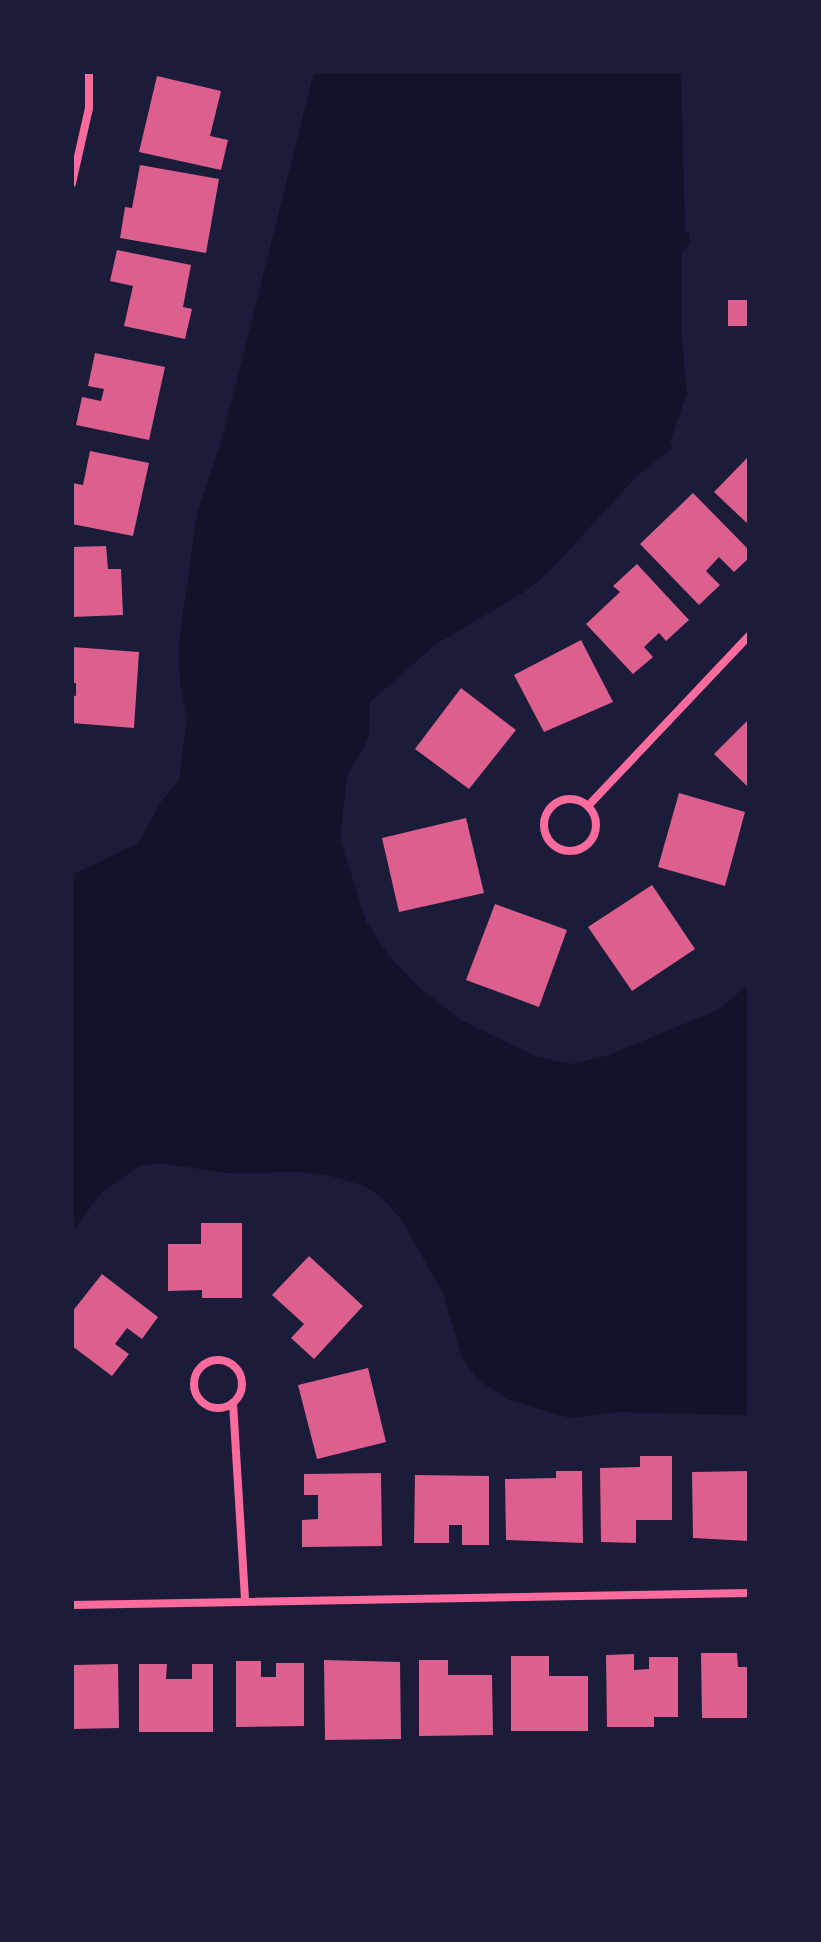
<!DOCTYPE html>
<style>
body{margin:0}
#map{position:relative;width:821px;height:1942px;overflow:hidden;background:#1b1b3a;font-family:"PT Sans",sans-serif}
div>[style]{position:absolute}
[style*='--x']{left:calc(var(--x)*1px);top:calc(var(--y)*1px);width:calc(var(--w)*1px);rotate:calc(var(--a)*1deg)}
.water>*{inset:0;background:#12122b}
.building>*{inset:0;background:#dd5f8e}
.minor>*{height:8px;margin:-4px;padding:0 4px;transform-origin:4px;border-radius:4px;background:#ff6b9d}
.minor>.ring{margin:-4px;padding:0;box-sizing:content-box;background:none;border:8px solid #ff6b9d;border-radius:50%}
span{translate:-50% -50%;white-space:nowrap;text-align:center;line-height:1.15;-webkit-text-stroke:8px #1b1b3a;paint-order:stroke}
.frame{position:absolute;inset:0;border:74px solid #1b1b3a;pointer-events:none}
</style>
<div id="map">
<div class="water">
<div style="clip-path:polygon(314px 72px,681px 72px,685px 231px,689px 232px,690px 244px,682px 251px,682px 340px,687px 393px,670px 442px,672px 448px,635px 478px,551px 570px,526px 591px,436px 644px,370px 702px,369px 738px,347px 776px,340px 839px,366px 921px,389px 956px,420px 988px,461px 1020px,537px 1057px,572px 1064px,609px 1055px,720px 1009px,749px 983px,749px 1415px,616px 1412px,570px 1418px,509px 1400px,478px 1380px,462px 1358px,444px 1295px,401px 1219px,381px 1197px,362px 1185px,331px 1176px,303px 1172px,225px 1173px,161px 1163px,139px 1166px,101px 1193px,72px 1233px,72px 875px,138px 843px,161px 802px,179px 780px,187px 718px,180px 682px,179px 642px,197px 514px,220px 446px)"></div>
</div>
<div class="building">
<div style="clip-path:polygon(157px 76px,221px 91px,210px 136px,228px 140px,221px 170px,139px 152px)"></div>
<div style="clip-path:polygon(140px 165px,219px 179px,206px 253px,120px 238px,125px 207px,132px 208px)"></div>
<div style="clip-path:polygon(117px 250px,191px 265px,183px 307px,192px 309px,185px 339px,124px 326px,133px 286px,110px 281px)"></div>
<div style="clip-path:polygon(728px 300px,749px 300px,749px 326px,728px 326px)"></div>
<div style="clip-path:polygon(95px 353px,165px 367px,149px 440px,76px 425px,82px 397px,101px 401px,104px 389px,88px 386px)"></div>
<div style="clip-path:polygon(90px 451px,149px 463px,133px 536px,72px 524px,72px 483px,83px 485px)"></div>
<div style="clip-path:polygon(749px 456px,749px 525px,714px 492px)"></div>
<div style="clip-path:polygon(693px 493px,749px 550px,749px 558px,734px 572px,719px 557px,706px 571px,720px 585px,699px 605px,640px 544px)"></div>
<div style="clip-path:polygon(106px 546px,108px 569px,121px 569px,123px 615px,72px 617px,72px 547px)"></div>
<div style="clip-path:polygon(637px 564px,689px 620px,666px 641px,659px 633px,644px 647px,653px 657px,633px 674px,586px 624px,620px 592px,613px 586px)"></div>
<div style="clip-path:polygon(581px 640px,613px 702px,544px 732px,514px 675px)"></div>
<div style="clip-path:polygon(72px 647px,139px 652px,134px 728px,72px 723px,72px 695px,76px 696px,76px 683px,72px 683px)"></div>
<div style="clip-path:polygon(461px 688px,516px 730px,469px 789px,415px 749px)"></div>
<div style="clip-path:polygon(749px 719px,749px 788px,714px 754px)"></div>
<div style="clip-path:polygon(679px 793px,745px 812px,725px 886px,658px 867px)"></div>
<div style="clip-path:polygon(466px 818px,484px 893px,399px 912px,382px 838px)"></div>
<div style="clip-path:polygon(652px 885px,695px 949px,632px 991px,588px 927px)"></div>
<div style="clip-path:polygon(495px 904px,567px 930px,539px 1007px,466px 980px)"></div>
<div style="clip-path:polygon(201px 1223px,242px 1223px,242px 1298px,202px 1298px,202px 1290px,168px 1291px,168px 1244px,201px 1244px)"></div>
<div style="clip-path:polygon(309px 1256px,363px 1306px,314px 1359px,291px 1338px,304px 1324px,272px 1295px)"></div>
<div style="clip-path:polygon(102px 1274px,158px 1317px,142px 1339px,127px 1328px,115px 1344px,129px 1354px,112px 1376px,72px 1346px,72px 1312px)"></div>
<div style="clip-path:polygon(368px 1368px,386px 1442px,317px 1459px,298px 1385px)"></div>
<div style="clip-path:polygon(640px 1456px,672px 1456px,672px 1520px,636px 1520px,636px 1543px,601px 1542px,600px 1468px,640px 1467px)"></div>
<div style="clip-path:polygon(556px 1471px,582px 1471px,583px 1543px,506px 1540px,505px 1479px,556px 1478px)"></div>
<div style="clip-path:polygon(749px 1471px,749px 1541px,693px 1538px,692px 1472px)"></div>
<div style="clip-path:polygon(381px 1473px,382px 1546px,302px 1547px,302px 1520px,318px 1519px,318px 1495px,304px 1495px,304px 1474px)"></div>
<div style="clip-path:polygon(415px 1475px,489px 1476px,489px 1545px,462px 1545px,462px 1525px,449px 1525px,449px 1543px,414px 1543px)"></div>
<div style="clip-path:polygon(701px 1653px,737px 1653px,738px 1667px,749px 1667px,749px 1718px,702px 1718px)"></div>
<div style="clip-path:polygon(634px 1654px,634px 1670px,649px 1669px,649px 1657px,678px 1657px,678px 1717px,654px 1717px,654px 1727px,607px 1727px,606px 1655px)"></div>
<div style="clip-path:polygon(511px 1656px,549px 1656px,549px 1676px,588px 1676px,588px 1731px,511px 1731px)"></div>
<div style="clip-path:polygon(324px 1660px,400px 1662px,401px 1739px,325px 1740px)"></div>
<div style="clip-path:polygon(419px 1660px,448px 1660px,448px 1675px,492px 1675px,493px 1735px,419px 1736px)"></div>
<div style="clip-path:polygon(236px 1661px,261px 1661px,261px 1677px,276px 1677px,276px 1663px,304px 1663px,304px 1726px,236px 1727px)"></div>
<div style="clip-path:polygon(118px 1664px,119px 1728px,72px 1729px,72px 1665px)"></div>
<div style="clip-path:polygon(139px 1664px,167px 1664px,166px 1679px,192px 1679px,192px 1664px,213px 1664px,213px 1732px,139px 1732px)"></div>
</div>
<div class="minor">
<div style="--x:72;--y:183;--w:77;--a:-77.2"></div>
<div style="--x:89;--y:108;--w:36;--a:-90"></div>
<div class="ring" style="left:544px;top:799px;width:44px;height:44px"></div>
<div style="--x:588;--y:806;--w:234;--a:-46.6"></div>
<div class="ring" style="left:194px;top:1360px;width:40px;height:40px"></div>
<div style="--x:233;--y:1403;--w:198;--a:86.5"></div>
<div style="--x:72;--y:1605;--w:677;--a:-1.02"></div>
</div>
<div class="frame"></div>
</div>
